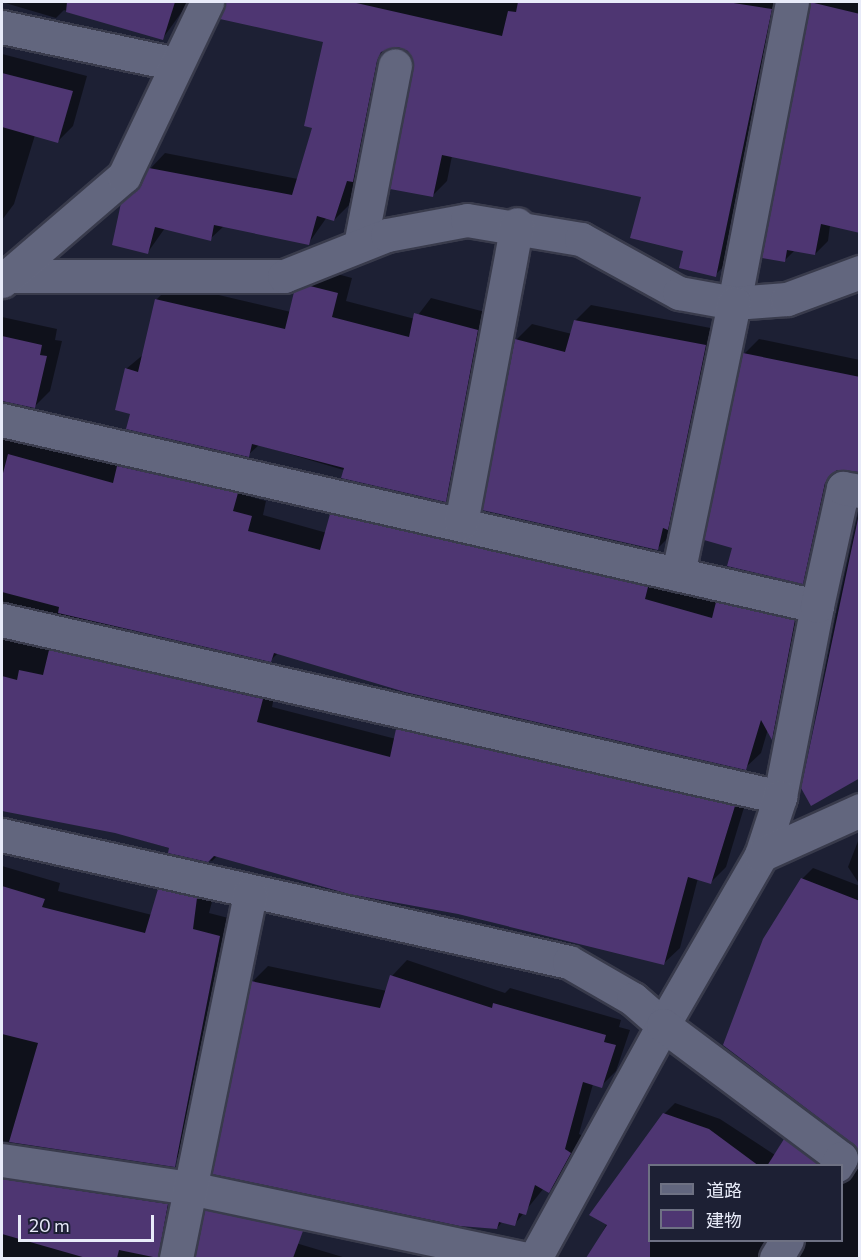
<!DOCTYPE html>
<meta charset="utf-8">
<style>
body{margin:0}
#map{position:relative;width:861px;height:1260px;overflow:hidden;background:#1d2034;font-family:Commissioner,"Noto Sans JP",sans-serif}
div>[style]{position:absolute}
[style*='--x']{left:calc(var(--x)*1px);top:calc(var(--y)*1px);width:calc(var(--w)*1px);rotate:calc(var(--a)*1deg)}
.shadow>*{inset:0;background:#0007}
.building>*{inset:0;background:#4e3672}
.roads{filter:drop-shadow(2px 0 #393b4c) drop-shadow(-2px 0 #393b4c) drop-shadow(0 2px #393b4c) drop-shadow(0 -2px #393b4c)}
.minor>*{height:33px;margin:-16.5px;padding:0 16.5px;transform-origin:16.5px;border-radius:16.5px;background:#62667e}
span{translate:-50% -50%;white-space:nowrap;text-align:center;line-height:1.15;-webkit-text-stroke:5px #1d2034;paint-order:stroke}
.frame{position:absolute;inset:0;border:3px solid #e8ebf9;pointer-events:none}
.legend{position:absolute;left:648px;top:1164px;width:195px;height:78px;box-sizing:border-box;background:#1d2034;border:2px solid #6e7183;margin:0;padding:8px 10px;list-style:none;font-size:18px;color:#e8ebf9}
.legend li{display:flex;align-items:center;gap:12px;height:30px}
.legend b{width:30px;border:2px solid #6e7183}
.scale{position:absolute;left:18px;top:1215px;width:136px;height:27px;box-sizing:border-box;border:3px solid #e8ebf9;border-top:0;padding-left:8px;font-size:18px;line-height:21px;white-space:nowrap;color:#e8ebf9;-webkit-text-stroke:4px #1d2034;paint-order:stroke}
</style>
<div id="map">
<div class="shadow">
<div style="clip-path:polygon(2px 2px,189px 2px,163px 38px,64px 10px,56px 18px)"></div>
<div style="clip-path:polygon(223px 2px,784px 2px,730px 260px,715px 275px,684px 250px,643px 196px,452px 156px,447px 181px,432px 196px,415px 68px,409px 50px,398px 45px,391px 48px,368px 165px,358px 175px,349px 205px,334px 220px,327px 217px,308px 244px,224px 226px,210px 239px,165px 228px,148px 252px,150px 169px,165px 153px,298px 179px,314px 127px,325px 41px,221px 18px)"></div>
<div style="clip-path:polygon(812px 2px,860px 2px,860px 232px,830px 225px,828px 241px,815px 254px,795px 250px,784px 261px,764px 257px)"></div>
<div style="clip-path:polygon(2px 54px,87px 76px,73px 126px,58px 141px,35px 135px,14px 204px,2px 220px)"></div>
<div style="clip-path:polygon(326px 271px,352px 278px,346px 301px,415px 319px,431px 298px,493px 314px,461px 485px,445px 500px,259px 445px,248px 455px,131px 413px,126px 369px,144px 354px,156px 300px,172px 284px,291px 312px,295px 293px)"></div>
<div style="clip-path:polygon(591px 305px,721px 330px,673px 533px,657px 549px,516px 340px,532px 324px,572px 334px,575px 321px)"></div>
<div style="clip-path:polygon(2px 317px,57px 329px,55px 340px,62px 341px,50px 391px,34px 407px,2px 401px)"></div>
<div style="clip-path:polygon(759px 339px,860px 360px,860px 471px,841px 469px,817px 567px,802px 582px,734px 547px,744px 354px)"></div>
<div style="clip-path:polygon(2px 407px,38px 443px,120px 465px,134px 451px,253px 478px,248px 496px,266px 501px,263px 515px,327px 533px,332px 515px,347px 499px,810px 605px,787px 722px,772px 737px,768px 729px,761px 753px,745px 768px,278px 653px,271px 660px,2px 602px)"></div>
<div style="clip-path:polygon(859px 510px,860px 776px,802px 788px,837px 610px)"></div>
<div style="clip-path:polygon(2px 612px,277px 683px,272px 707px,396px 739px,413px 714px,749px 791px,726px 867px,711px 882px,698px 878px,680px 948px,664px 963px,218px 855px,212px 861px,115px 832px,2px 810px)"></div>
<div style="clip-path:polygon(860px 836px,860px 885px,848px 867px)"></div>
<div style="clip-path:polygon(2px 866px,60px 883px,58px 891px,152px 915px,159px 890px,175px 874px,217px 883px,209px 913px,236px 920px,187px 1148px,170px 1165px,2px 1141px)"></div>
<div style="clip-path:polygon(813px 868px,860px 886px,860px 1150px,802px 879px)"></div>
<div style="clip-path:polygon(407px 960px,505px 993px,510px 988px,621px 1020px,619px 1027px,630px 1030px,616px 1071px,601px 1086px,593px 1084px,579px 1134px,585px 1137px,564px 1176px,549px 1191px,544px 1188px,514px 1225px,503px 1221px,497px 1228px,215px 1167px,253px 981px,268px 966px,387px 991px,392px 976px)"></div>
<div style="clip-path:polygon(675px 1103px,720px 1119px,775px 1155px,796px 1129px,834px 1166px,650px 1166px,650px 1240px,770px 1240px,773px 1258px,589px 1258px,664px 1114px)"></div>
<div style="clip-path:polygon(860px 1154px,860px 1258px,798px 1258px,805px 1240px,842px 1240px,842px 1172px,855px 1172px)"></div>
<div style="clip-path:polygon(2px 1175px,137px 1194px,178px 1207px,183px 1258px,2px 1258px)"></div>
<div style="clip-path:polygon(216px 1219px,346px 1258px,195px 1258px,202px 1233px)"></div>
</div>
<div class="building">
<div style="clip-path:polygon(67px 2px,175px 2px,163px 40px,66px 12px)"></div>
<div style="clip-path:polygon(226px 2px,352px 2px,502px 36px,508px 11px,516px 12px,518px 2px,727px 2px,772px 9px,716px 277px,679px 268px,683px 251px,630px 238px,641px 197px,442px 155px,433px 197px,390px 189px,413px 68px,408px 51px,398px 47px,381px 52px,377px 61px,353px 182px,347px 181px,334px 221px,317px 216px,309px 245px,214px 225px,211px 241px,155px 227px,148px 254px,112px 245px,121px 203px,149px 168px,292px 195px,312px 128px,304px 126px,323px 42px,220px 19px)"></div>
<div style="clip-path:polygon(810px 2px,860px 14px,860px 233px,821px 224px,815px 255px,787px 250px,785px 262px,762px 258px)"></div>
<div style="clip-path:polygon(2px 73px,73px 91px,58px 143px,2px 127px)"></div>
<div style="clip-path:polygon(310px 286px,338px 293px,332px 317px,409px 337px,414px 313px,478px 330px,446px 502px,341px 478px,344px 468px,252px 444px,249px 457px,126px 429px,130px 414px,115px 410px,125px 368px,138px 372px,155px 299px,285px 329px,294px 292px)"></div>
<div style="clip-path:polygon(574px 320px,706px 345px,668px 530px,663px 528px,658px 550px,482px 510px,515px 339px,565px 352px)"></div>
<div style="clip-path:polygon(2px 336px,42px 345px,40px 355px,47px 356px,35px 408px,2px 401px)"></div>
<div style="clip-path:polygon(743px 353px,860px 377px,860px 472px,837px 470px,825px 483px,803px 584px,727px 566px,732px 548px,704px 540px)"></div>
<div style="clip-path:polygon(8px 454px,113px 483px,117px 466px,238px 493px,233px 511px,252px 516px,248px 531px,320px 550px,330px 514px,648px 587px,645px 599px,712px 618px,716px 602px,795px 620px,772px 740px,761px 720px,746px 770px,405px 692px,274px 653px,271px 662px,58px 613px,59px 607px,2px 592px,2px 477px)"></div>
<div style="clip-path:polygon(860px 509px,860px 778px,811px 806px,801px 788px)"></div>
<div style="clip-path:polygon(49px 650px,263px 699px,257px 722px,390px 757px,396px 729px,735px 806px,711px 884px,688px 877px,664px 965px,458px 914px,349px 894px,214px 856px,208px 862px,168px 853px,169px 848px,115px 833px,2px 811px,2px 676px,17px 680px,19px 670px,43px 675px)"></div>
<div style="clip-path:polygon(801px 878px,860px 901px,860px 1158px,852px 1143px,723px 1045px,763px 939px)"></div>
<div style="clip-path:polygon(2px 886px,45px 899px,42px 907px,145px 933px,158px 889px,197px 898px,193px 929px,220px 936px,175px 1167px,9px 1142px,38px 1043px,2px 1034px)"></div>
<div style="clip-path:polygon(390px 975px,492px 1008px,493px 1003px,606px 1035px,604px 1042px,616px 1045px,602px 1088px,583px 1082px,565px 1149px,571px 1153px,549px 1193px,535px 1185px,526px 1215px,519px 1213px,515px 1226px,499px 1222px,497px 1229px,460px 1226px,212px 1174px,251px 981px,380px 1008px)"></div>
<div style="clip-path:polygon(663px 1113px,709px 1129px,759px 1166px,650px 1166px,650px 1258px,586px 1258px,607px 1225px,589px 1215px)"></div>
<div style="clip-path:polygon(784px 1139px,818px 1164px,817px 1166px,767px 1166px)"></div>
<div style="clip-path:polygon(2px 1179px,168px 1204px,158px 1258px,119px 1250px,117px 1258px,86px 1258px,2px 1234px)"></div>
<div style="clip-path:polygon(205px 1210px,303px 1231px,293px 1258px,195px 1258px)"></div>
</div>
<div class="roads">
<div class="minor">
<div style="--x:792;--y:2;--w:307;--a:100.9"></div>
<div style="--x:734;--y:303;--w:53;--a:-4.3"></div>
<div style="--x:787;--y:299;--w:78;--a:-20.3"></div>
<div style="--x:2;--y:27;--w:178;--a:12"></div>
<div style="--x:360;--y:245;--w:183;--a:-79"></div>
<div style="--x:8;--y:276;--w:276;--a:0"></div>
<div style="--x:284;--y:276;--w:111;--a:-21.7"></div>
<div style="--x:387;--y:235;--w:81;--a:-10.6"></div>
<div style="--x:467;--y:220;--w:116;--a:9.5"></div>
<div style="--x:581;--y:239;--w:112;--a:28.9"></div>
<div style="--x:679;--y:293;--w:56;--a:10.3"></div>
<div style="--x:734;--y:303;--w:277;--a:101.7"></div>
<div style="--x:2;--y:281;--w:161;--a:-40.7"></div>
<div style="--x:124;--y:176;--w:193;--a:-64.5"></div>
<div style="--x:2;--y:420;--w:836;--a:12.86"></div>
<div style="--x:817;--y:606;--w:195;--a:101"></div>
<div style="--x:461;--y:523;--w:304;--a:-79.4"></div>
<div style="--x:817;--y:606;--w:121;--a:-77.6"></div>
<div style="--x:843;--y:488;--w:17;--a:10"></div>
<div style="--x:2;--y:620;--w:798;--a:12.82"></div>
<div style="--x:780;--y:797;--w:61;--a:108.1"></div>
<div style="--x:2;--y:835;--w:581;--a:12.63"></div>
<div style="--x:569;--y:962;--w:74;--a:30"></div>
<div style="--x:633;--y:999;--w:40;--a:41"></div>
<div style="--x:663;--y:1025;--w:196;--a:-60"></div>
<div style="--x:761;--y:855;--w:109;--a:-24.4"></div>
<div style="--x:2;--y:1160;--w:190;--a:8.5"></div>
<div style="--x:190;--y:1188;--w:339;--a:11.9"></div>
<div style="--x:176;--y:1258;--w:372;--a:-78.5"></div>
<div style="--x:535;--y:1258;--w:266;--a:-61.2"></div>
<div style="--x:663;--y:1025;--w:222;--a:36.8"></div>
<div style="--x:841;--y:1158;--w:9;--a:122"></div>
<div style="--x:776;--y:1258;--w:21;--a:-59"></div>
</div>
</div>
<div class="frame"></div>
<ul class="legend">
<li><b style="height:8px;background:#62667e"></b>道路</li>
<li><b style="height:16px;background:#4e3672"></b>建物</li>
</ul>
<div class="scale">20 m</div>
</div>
